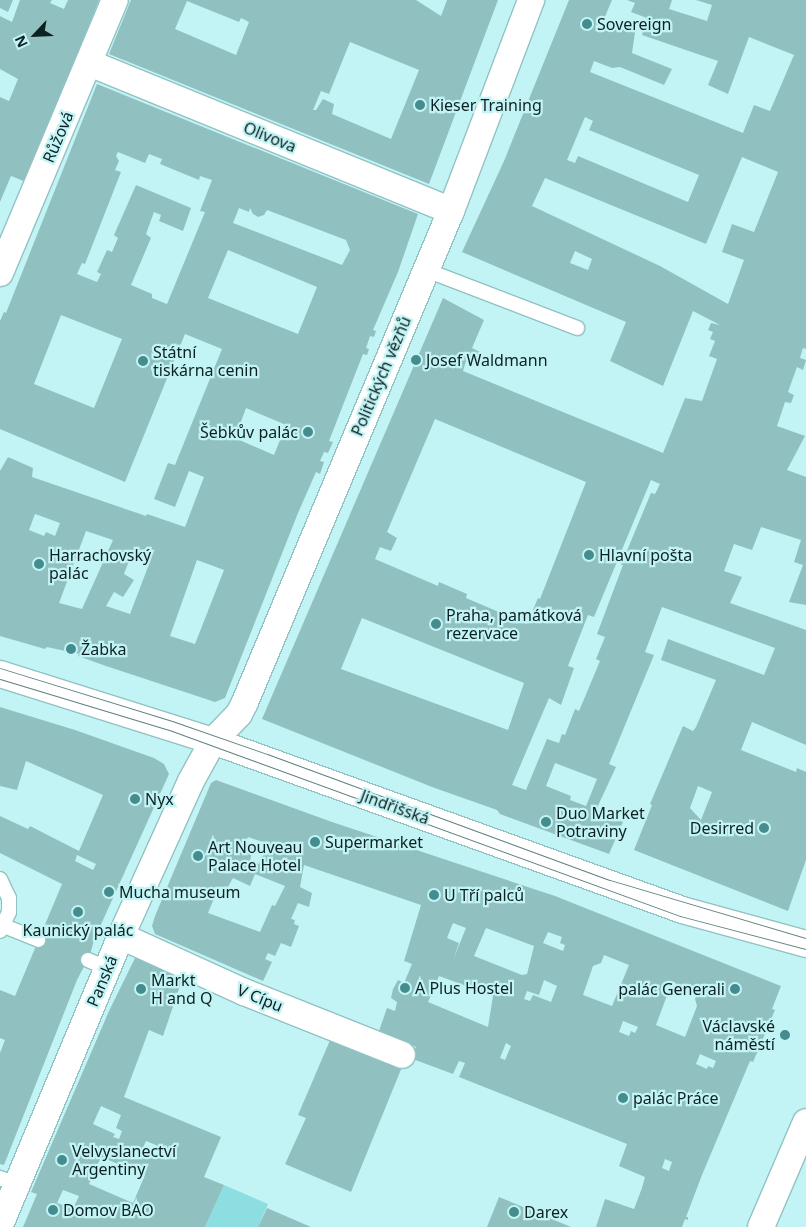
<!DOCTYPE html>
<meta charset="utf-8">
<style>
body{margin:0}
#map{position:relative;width:806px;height:1227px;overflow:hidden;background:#c3f4f5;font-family:"Noto Sans",sans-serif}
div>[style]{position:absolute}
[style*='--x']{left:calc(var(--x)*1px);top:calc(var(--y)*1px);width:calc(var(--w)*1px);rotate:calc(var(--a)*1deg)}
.green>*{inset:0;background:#8cdee0}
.building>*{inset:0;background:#91c0c1}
.roads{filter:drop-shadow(1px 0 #92c2c3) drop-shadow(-1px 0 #92c2c3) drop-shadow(0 1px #92c2c3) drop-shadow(0 -1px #92c2c3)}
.lane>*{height:14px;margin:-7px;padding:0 7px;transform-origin:7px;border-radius:7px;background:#fff}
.street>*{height:26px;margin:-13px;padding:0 13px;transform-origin:13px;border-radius:13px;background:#fff}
.tram>*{height:1px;margin:-0.5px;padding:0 0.5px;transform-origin:0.5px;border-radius:0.5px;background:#5f7f80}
.dots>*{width:14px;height:14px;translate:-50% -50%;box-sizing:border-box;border:2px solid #c3f4f5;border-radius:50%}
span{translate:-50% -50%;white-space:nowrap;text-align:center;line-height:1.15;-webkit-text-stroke:4.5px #c3f4f5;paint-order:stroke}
.poi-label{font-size:16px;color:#0e2122}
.left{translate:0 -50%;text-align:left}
.right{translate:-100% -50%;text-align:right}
.street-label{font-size:16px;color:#0e2122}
.north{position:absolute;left:10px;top:10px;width:50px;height:50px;-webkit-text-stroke:4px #c3f4f5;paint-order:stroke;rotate:245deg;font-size:14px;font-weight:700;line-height:20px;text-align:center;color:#0e2122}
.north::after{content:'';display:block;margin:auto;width:18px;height:22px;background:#0e2122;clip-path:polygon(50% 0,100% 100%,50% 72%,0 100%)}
</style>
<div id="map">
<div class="green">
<div style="clip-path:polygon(224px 1185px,268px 1204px,258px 1227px,205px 1227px)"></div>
</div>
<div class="building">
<div style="clip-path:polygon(0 0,13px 0,8px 12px,0 8px)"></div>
<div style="clip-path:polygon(20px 0,52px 0,50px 3px,64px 9px,68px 0,99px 0,26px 182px,11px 176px,0 202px,0 97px,9px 101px,18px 79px,0 69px,0 16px,12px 22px)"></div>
<div style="clip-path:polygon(evenodd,131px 0,416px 0,441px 16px,447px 0,498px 0,429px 184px,109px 54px,131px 0,187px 1px,239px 22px,241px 18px,249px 22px,236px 55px,175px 29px,187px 1px,131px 0,350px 42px,419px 70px,391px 139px,332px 114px,334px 104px,323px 99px,316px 110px,313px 110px,321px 91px,329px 94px,350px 42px)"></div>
<div style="clip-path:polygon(evenodd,569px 0,612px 0,604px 19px,635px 32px,632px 53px,672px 69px,664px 85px,620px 67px,612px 68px,594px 61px,590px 72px,743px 133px,754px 105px,770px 111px,794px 55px,749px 37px,728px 94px,708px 85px,718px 61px,642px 35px,647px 18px,631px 12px,635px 3px,627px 0,672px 0,669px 9px,707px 21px,712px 5px,696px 0,806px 0,806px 349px,803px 348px,800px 358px,806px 360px,803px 370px,797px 367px,788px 392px,794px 395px,791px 403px,785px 402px,777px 426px,805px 436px,787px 470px,806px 477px,806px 605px,789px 602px,803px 565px,794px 562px,801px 540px,761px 527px,752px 550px,734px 544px,724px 571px,742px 577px,730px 603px,806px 630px,806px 745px,752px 722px,741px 750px,796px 772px,797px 768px,806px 772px,806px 860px,788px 911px,634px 850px,652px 805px,650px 804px,683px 726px,693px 731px,696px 727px,716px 680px,661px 660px,668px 639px,764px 675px,775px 648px,662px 607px,645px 652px,654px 655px,609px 764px,616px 767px,596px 810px,623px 822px,609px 854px,500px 814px,497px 810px,432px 787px,262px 719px,443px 298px,484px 320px,472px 348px,480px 352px,475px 364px,466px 361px,463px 371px,663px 453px,685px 398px,702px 401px,717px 359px,709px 356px,715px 341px,710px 339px,713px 332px,708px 330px,711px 323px,720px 325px,693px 311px,663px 386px,610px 361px,626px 322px,462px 252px,504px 161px,569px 0,585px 117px,593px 121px,589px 130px,699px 175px,688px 202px,578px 156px,575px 163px,567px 160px,585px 117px,569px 0,742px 157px,778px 172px,754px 232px,732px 224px,722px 252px,744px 260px,728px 304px,660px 266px,532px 206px,545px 178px,706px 244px,742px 157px,569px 0,575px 251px,592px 259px,588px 270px,570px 263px,575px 251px,569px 0,435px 419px,586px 482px,540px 599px,538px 598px,527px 624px,466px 598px,467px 594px,439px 582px,438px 586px,375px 559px,380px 547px,391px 551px,397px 538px,387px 532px,435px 419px,569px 0,651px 480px,660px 484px,655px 494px,651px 493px,621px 565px,623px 565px,597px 634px,605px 637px,596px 659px,600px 661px,579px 711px,575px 709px,565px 735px,562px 734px,559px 743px,547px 739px,526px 790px,512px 785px,549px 698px,561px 705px,574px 668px,568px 666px,588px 615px,594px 617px,651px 480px,569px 0,362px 618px,524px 683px,508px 730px,341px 669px,362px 618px,569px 0,555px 763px,597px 779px,586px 806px,570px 800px,571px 796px,546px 786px,555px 763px,569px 0,698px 786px,712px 792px,701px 820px,690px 808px,698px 786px)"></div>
<div style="clip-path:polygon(evenodd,97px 84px,418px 214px,398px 272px,373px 330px,376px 331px,374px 337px,370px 336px,366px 348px,369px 349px,367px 355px,363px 354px,329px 441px,333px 442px,328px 453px,324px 452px,320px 461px,324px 462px,320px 474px,316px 472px,298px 513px,225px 698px,215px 702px,106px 666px,78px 656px,79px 654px,47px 647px,45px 649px,0 636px,0 471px,8px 457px,33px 468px,32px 477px,146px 516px,147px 514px,185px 527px,204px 477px,189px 471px,175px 507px,154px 499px,168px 463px,175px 465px,222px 349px,185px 334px,125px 482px,0 429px,0 321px,4px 312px,6px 313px,97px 84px,118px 152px,145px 163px,149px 154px,162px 159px,160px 164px,199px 180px,200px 176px,212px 180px,200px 211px,205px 212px,167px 304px,152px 298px,152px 294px,131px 285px,151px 238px,146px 234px,154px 212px,161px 215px,159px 221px,183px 231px,191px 208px,136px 185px,114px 235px,118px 238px,112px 252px,107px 250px,98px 270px,97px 272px,101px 274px,97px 282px,77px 274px,82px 263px,85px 264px,121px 172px,115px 170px,119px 161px,116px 156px,118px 152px,97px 84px,239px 208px,249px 212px,250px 208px,253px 214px,258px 217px,264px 215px,267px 210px,346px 240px,350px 250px,342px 265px,233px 223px,239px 208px,97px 84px,228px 250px,317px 287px,298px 334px,208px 298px,228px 250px,97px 84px,61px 315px,122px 339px,94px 408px,34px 384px,61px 315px,97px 84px,246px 408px,286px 425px,274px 455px,235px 438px,246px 408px,97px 84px,35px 514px,60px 523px,55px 536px,46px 532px,44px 536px,29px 530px,35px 514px,97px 84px,86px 531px,113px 540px,82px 609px,59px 603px,86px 531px,97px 84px,132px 553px,151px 559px,130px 614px,106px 606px,114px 592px,123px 597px,134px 580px,124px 574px,132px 553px,97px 84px,197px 560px,224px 570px,195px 644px,170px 636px,197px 560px)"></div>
<div style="clip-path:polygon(evenodd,0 707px,75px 730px,154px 758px,164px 764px,169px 774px,94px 940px,90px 955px,77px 980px,4px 1165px,0 1164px,0 1053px,5px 1040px,0 1038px,0 990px,15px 996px,62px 884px,0 853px,0 816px,28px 829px,30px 826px,79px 851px,103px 795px,26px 761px,17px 790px,0 786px,0 707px,77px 855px,96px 864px,93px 870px,75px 861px,77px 855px)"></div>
<div style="clip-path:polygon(evenodd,216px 780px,332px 822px,555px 896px,781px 986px,772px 1009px,775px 1010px,753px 1062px,750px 1061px,702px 1175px,686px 1217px,688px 1217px,688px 1220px,685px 1219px,682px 1227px,596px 1227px,605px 1199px,634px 1209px,642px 1188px,645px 1177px,619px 1166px,627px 1144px,459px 1077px,465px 1063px,459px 1061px,453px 1074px,410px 1058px,416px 1047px,379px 1031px,387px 1008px,395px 1011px,397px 1002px,391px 998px,393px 989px,398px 980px,404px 983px,412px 964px,404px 961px,421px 905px,304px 865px,300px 887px,312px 893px,309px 907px,298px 903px,291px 919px,295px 920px,294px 924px,299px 926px,291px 947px,281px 943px,275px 956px,268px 953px,265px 959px,272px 962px,263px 981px,155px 934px,152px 926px,155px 916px,211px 783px,216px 780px,248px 837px,269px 844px,269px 853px,262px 856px,259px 864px,250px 861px,253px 847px,245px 844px,248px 837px,216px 780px,255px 874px,285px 886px,275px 906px,272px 905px,260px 932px,208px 913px,217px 891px,224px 894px,233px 878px,250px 886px,255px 874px,216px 780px,453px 923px,466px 928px,453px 960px,459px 943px,447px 938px,453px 923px,216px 780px,486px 928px,534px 946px,527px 974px,522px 975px,474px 956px,486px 928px,216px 780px,548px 932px,562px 937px,560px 943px,565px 945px,563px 951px,543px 943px,548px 932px,216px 780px,604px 955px,629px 965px,612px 1006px,583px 995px,593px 966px,601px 963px,604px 955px,216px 780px,439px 976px,493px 996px,488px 1027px,428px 1002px,439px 976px,216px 780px,544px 980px,557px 986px,551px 1002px,533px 995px,530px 1001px,524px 999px,527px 991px,539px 995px,544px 980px,216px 780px,672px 982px,698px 992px,695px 999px,697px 1006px,685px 1037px,656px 1025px,672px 982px,216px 780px,623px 1021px,638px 1027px,635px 1033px,631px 1031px,629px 1036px,619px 1032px,623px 1021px,216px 780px,506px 1043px,511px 1046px,505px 1060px,500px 1058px,506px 1043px,216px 780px,700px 1054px,716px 1061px,713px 1068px,708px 1066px,707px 1069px,696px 1064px,700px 1054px,216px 780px,665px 1159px,672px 1162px,669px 1171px,662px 1168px,665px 1159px)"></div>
<div style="clip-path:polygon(evenodd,137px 954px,184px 974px,163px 1036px,149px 1030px,124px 1097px,221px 1137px,204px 1177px,224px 1185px,205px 1227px,23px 1227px,37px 1194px,31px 1192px,109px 1011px,137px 954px,101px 1106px,121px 1115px,116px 1128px,122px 1131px,119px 1139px,113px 1137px,115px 1134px,93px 1124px,101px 1106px,137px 954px,146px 1141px,170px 1151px,166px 1160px,142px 1150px,146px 1141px,137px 954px,101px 1157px,145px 1175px,133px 1203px,89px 1184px,101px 1157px,137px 954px,63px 1190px,79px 1196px,73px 1209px,57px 1203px,63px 1190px,137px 954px,77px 1205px,91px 1210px,89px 1215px,96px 1219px,75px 1211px,77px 1205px)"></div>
<div style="clip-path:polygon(331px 1038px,402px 1067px,351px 1192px,285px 1164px,306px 1118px,298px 1115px)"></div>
<div style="clip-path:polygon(499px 1197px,571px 1227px,487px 1227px)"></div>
<div style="clip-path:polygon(267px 1208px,311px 1227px,258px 1227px)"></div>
</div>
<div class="roads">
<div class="lane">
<div style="--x:426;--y:270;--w:162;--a:21"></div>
<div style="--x:0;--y:879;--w:21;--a:65"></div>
<div style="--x:9;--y:898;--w:14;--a:90"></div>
<div style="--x:9;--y:912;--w:21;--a:115"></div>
<div style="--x:4;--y:926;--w:37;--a:22"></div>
<div style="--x:88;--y:960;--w:21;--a:23"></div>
<div style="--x:0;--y:1178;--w:18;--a:22"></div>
</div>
<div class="street">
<div style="--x:89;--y:63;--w:391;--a:22.2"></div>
<div style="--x:0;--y:273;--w:296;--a:-67.2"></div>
<div style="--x:0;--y:674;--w:223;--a:17.5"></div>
<div style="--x:213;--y:741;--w:499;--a:19.8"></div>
<div style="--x:682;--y:910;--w:129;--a:15.3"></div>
<div style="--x:121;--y:936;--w:135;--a:24.5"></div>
<div style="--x:244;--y:992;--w:170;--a:21.7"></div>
<div style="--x:0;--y:1225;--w:313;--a:-67.3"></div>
<div style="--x:121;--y:936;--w:170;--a:-65.7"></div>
<div style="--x:191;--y:781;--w:46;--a:-61.2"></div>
<div style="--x:213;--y:741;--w:37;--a:-46"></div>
<div style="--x:239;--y:714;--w:13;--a:-63"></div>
<div style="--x:245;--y:702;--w:532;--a:-67.24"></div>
<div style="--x:451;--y:211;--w:226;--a:-69.2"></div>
<div style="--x:761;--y:1227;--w:114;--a:-66.8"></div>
</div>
</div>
<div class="tram">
<div style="--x:0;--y:668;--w:183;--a:17.1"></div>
<div style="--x:175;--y:722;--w:97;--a:19.2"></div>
<div style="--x:267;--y:754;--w:365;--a:20.2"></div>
<div style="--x:610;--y:880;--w:204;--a:16.5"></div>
<div style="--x:0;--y:679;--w:180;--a:16.8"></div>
<div style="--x:172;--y:731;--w:541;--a:20.01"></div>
<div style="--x:680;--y:916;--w:130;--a:14.7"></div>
</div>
<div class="dots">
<div style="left:587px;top:24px;background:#448c8e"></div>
<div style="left:420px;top:105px;background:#448c8e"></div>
<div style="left:416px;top:360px;background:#448c8e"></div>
<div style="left:143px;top:361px;background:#448c8e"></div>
<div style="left:308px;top:432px;background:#448c8e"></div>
<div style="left:589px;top:555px;background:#448c8e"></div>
<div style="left:39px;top:564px;background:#448c8e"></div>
<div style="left:436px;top:624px;background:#448c8e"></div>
<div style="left:71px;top:649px;background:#448c8e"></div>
<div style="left:135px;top:799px;background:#448c8e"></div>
<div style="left:546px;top:822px;background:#448c8e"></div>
<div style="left:764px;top:828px;background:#448c8e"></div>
<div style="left:315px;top:842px;background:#448c8e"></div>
<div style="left:198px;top:856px;background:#448c8e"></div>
<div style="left:109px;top:892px;background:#448c8e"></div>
<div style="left:434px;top:895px;background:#448c8e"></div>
<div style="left:78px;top:912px;background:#448c8e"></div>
<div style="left:405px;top:988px;background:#448c8e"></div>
<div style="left:141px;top:989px;background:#448c8e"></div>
<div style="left:735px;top:989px;background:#448c8e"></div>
<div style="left:785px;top:1035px;background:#448c8e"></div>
<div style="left:623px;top:1098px;background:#448c8e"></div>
<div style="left:62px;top:1160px;background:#448c8e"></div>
<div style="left:53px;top:1210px;background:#448c8e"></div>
<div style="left:514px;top:1212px;background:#448c8e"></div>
</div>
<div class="poi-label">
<span class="left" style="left:597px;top:24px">Sovereign</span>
<span class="left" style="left:430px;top:105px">Kieser Training</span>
<span class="left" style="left:153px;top:361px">Státní<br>tiskárna cenin</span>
<span class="left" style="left:426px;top:360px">Josef Waldmann</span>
<span class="right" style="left:298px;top:432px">Šebkův palác</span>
<span class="left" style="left:49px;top:564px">Harrachovský<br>palác</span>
<span class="left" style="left:599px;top:555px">Hlavní pošta</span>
<span class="left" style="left:446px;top:624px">Praha, památková<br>rezervace</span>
<span class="left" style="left:81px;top:649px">Žabka</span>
<span class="left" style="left:145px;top:799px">Nyx</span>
<span class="left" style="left:556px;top:822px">Duo Market<br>Potraviny</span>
<span class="right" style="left:754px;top:828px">Desirred</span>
<span class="left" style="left:325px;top:842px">Supermarket</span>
<span class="left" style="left:208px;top:856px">Art Nouveau<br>Palace Hotel</span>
<span class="left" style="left:119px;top:892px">Mucha museum</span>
<span class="left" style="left:444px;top:895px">U Tří palců</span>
<span style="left:78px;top:930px">Kaunický palác</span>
<span class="left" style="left:151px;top:989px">Markt<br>H and Q</span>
<span class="left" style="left:415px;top:988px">A Plus Hostel</span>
<span class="right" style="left:725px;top:989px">palác Generali</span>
<span class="right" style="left:775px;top:1035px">Václavské<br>náměstí</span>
<span class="left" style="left:633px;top:1098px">palác Práce</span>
<span class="left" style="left:72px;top:1160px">Velvyslanectví<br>Argentiny</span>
<span class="left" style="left:63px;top:1210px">Domov BAO</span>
<span class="left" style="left:524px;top:1212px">Darex</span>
</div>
<div class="street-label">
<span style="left:58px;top:137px;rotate:-67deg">Růžová</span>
<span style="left:270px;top:137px;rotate:22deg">Olivova</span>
<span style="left:381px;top:376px;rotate:-67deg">Politických vězňů</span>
<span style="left:395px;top:807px;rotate:20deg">Jindřišská</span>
<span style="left:102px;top:981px;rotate:-67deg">Panská</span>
<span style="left:260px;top:998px;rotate:22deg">V Cípu</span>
</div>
<div class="north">N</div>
</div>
